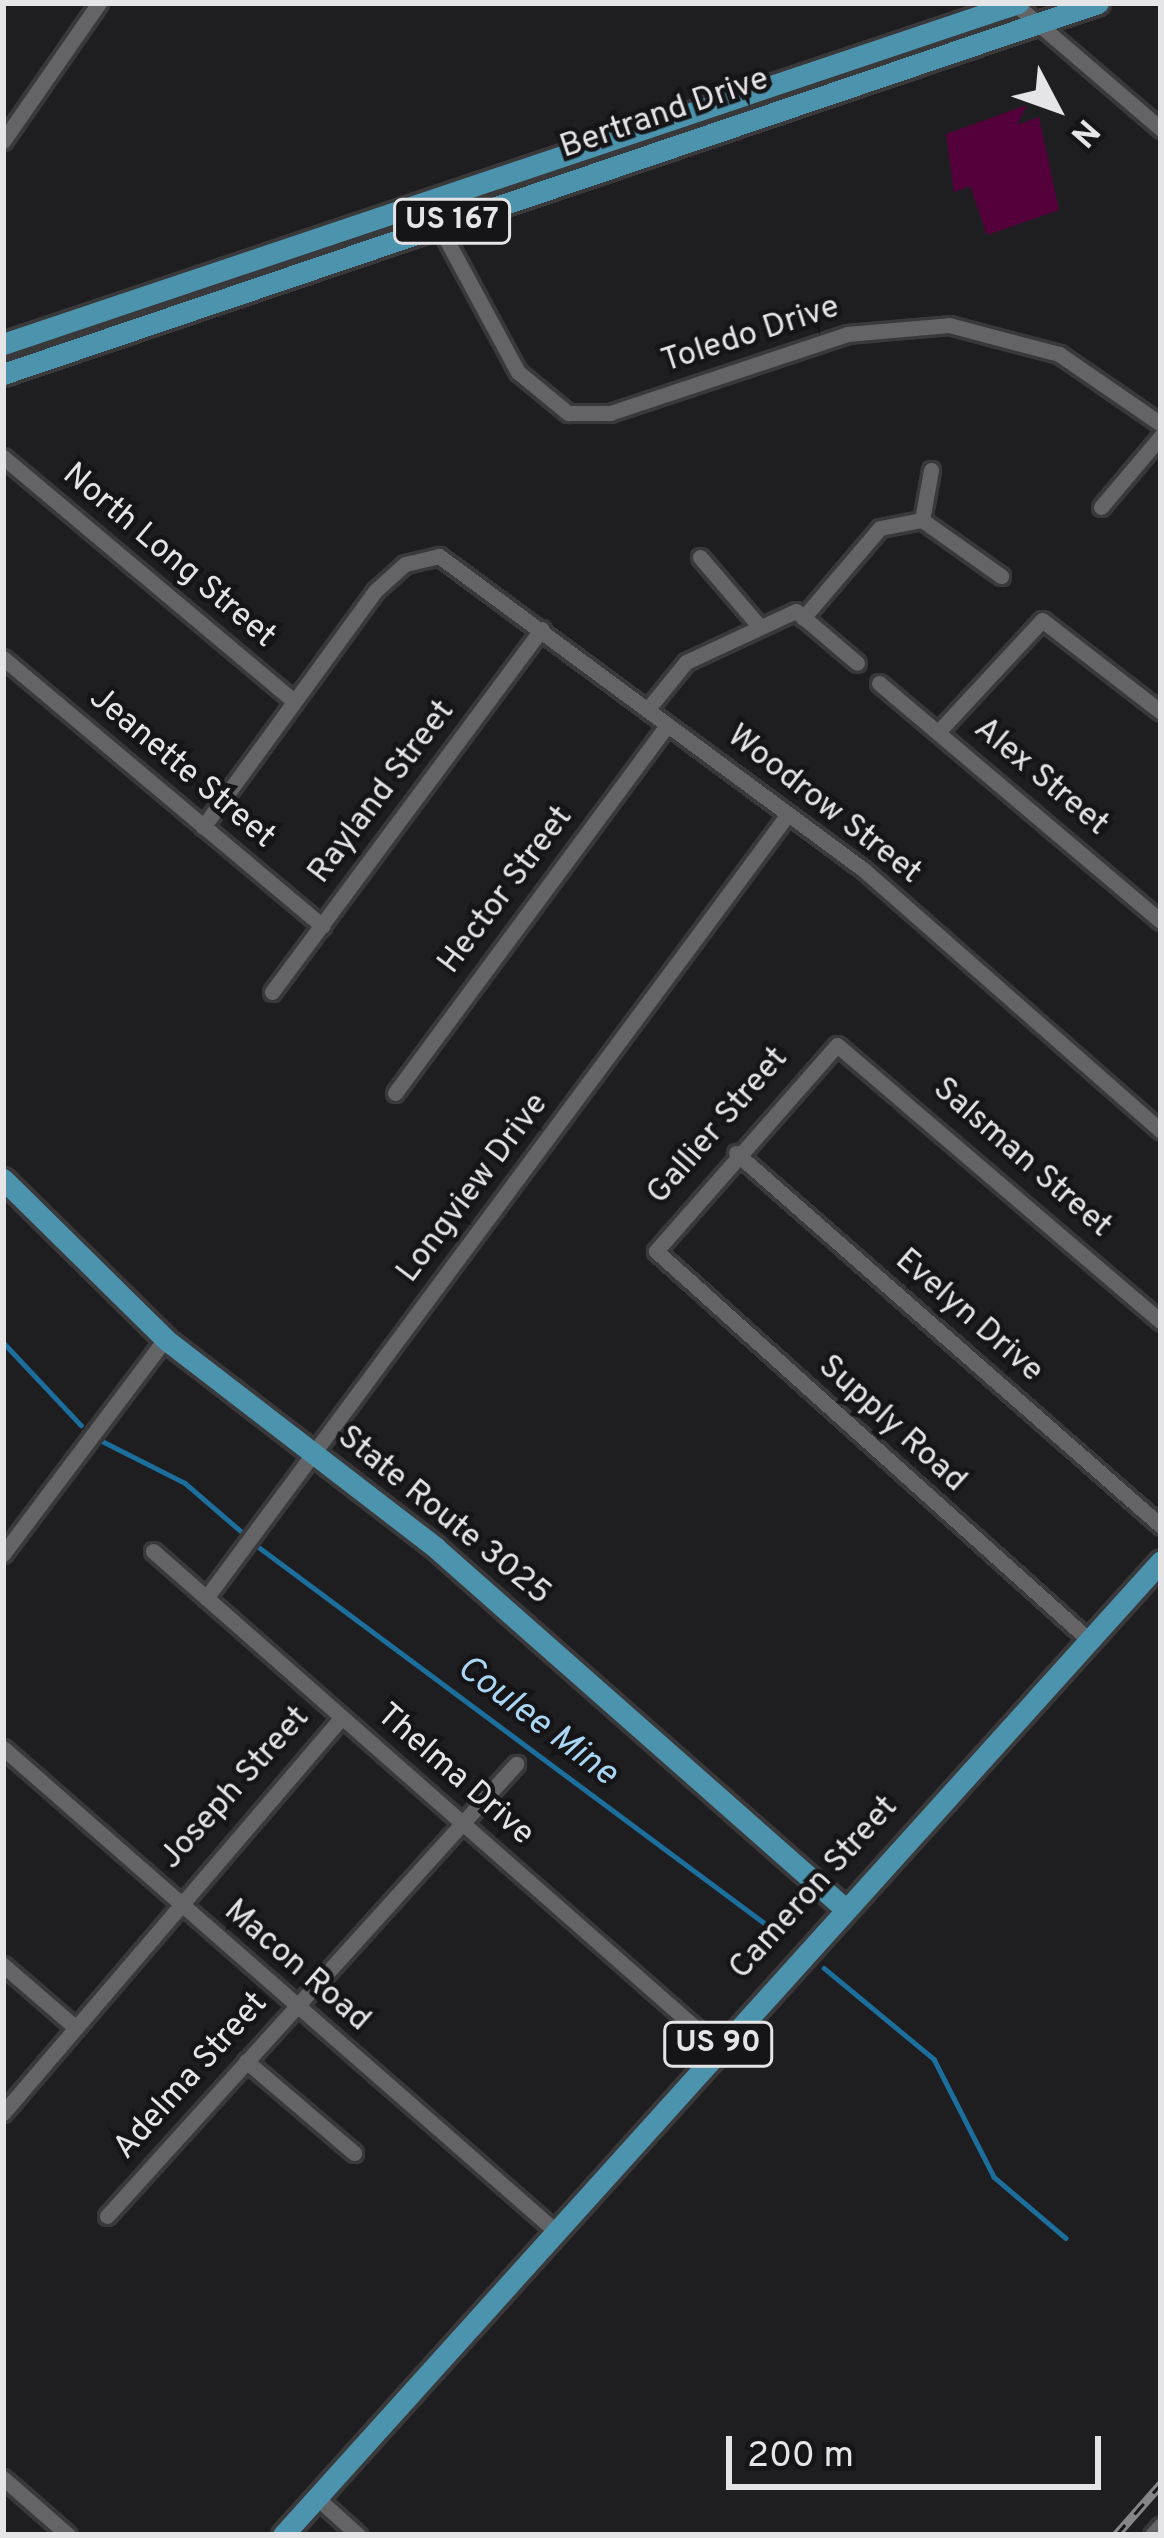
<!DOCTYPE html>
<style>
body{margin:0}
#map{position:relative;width:1164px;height:2538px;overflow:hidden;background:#1e1d20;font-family:Overpass,sans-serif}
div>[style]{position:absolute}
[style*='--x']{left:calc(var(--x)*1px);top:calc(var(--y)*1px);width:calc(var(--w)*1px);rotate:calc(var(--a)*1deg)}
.stream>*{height:4.5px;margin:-2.25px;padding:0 2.25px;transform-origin:2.25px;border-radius:2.25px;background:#1c6f9c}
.building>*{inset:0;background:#54003a}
.roads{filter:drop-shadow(3px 0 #39383a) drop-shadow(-3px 0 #39383a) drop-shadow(0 3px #39383a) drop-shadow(0 -3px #39383a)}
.minor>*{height:15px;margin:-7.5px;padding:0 7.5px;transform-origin:7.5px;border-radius:7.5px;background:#646366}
.major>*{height:21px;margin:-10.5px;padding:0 10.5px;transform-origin:10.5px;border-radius:10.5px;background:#4c94ad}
.rail>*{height:9px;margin-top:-4.5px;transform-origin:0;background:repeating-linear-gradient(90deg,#151416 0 14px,#868587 0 28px);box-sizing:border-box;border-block:3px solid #868587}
span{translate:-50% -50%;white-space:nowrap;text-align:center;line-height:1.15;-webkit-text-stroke:9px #151416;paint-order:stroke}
.shield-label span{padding:3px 9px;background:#151416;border:3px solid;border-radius:9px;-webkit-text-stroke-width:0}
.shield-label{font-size:30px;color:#e5e4e6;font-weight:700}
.street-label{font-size:33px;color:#e5e4e6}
.water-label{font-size:36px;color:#a9d6f5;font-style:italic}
.frame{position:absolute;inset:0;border:6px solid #e5e4e6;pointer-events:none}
.north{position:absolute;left:996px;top:48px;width:120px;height:120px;-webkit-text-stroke:9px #151416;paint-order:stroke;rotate:131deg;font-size:33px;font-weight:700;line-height:48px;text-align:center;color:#e5e4e6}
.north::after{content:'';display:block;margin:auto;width:42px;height:54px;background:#e5e4e6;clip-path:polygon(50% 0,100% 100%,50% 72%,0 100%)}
.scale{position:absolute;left:726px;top:2436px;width:375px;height:54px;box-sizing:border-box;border:6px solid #e5e4e6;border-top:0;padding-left:15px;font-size:36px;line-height:42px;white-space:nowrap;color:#e5e4e6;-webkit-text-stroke:9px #151416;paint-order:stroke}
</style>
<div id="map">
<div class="stream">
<div style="--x:3;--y:1342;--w:114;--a:46.8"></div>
<div style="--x:102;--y:1441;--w:93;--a:26.8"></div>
<div style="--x:185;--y:1483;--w:75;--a:40.7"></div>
<div style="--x:260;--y:1548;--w:652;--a:36.64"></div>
<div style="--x:824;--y:1968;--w:143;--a:39.6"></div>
<div style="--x:934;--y:2059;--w:132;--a:63"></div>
<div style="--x:994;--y:2177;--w:94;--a:40.3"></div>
</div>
<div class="building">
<div style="clip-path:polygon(1027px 105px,1017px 125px,1039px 117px,1059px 210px,987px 235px,970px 186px,954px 192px,946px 134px)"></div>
</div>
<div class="roads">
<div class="minor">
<div style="--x:1014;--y:3;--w:194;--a:40.6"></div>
<div style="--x:3;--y:141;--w:168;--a:-55.2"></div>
<div style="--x:439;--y:226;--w:166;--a:61.6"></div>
<div style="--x:518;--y:372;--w:65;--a:39.4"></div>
<div style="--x:568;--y:413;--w:42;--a:0"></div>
<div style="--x:610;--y:413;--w:250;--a:-18.4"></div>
<div style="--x:847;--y:334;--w:102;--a:-5"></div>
<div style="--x:949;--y:325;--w:114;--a:14.8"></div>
<div style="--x:1059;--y:354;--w:124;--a:34.5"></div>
<div style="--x:3;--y:457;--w:380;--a:40"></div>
<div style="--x:931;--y:470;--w:51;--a:100.2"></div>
<div style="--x:922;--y:520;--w:97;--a:35.3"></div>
<div style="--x:1101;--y:507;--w:93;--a:-49.8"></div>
<div style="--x:700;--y:557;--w:92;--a:49.4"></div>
<div style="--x:803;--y:618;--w:118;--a:-49.5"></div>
<div style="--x:880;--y:528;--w:43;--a:-10.8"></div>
<div style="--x:3;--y:658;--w:417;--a:40"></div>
<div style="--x:879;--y:683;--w:369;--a:40.2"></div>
<div style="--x:647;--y:710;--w:62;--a:-50.9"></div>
<div style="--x:686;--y:662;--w:121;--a:-24.9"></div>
<div style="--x:796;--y:611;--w:80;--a:40.4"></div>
<div style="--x:939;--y:731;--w:151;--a:-47.1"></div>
<div style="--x:1042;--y:620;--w:150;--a:37.7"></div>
<div style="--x:203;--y:827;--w:292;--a:-53.9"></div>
<div style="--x:375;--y:591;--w:40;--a:-42"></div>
<div style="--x:405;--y:564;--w:35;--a:-13"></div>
<div style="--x:439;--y:556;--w:528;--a:36.46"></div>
<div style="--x:864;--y:870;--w:395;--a:41.3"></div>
<div style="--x:272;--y:992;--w:452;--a:-53.4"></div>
<div style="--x:395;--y:1093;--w:458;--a:-53.5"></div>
<div style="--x:736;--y:1153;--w:565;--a:41.27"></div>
<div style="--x:153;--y:1551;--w:750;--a:41.32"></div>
<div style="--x:3;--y:1554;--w:269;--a:-53"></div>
<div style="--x:206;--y:1598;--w:976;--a:-53.41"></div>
<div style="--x:1089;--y:1640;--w:582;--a:-138.06"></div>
<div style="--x:656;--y:1251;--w:274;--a:-48.7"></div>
<div style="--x:837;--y:1045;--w:426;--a:40.5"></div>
<div style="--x:3;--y:1748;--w:729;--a:41.16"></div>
<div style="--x:3;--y:1965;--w:96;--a:40.8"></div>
<div style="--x:246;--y:2061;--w:142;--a:40.4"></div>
<div style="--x:3;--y:2113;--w:521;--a:-49.43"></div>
<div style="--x:107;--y:2216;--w:610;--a:-47.86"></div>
<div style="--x:3;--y:2478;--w:86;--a:41.2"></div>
<div style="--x:316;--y:2497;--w:57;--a:42.1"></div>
<div style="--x:1152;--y:2535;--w:13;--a:-48"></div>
</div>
<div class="major">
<div style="--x:3;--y:344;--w:1071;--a:-18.57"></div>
<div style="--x:3;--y:374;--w:1156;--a:-18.72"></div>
<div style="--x:3;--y:1179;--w:228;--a:44.6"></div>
<div style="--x:165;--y:1339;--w:342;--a:37.6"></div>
<div style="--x:436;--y:1548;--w:543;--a:41.41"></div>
<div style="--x:283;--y:2535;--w:1311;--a:-47.97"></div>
</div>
</div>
<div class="rail">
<div style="--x:1116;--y:2535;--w:68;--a:-48.6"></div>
</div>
<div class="shield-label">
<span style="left:452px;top:221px">US 167</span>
<span style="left:718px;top:2044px">US 90</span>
</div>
<div class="street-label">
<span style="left:665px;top:115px;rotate:-19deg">Bertrand Drive</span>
<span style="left:751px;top:336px;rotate:-18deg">Toledo Drive</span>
<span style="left:168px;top:557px;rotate:40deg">North Long Street</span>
<span style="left:181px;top:769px;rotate:40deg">Jeanette Street</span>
<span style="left:1040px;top:778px;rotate:40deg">Alex Street</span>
<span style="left:383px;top:793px;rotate:-53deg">Rayland Street</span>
<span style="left:823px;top:806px;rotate:38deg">Woodrow Street</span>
<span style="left:507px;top:891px;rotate:-53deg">Hector Street</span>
<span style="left:719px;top:1127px;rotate:-49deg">Gallier Street</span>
<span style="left:1021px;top:1159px;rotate:41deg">Salsman Street</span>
<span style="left:474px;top:1189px;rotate:-53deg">Longview Drive</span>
<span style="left:968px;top:1317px;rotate:41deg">Evelyn Drive</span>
<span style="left:891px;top:1425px;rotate:42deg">Supply Road</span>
<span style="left:443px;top:1517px;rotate:39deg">State Route 3025</span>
<span style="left:454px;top:1776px;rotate:41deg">Thelma Drive</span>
<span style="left:236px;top:1789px;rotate:-48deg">Joseph Street</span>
<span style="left:815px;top:1889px;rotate:-48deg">Cameron Street</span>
<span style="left:296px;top:1967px;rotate:41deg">Macon Road</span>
<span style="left:192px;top:2077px;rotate:-48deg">Adelma Street</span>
</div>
<div class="water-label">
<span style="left:536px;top:1722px;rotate:37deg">Coulee Mine</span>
</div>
<div class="frame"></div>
<div class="north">N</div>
<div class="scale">200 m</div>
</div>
